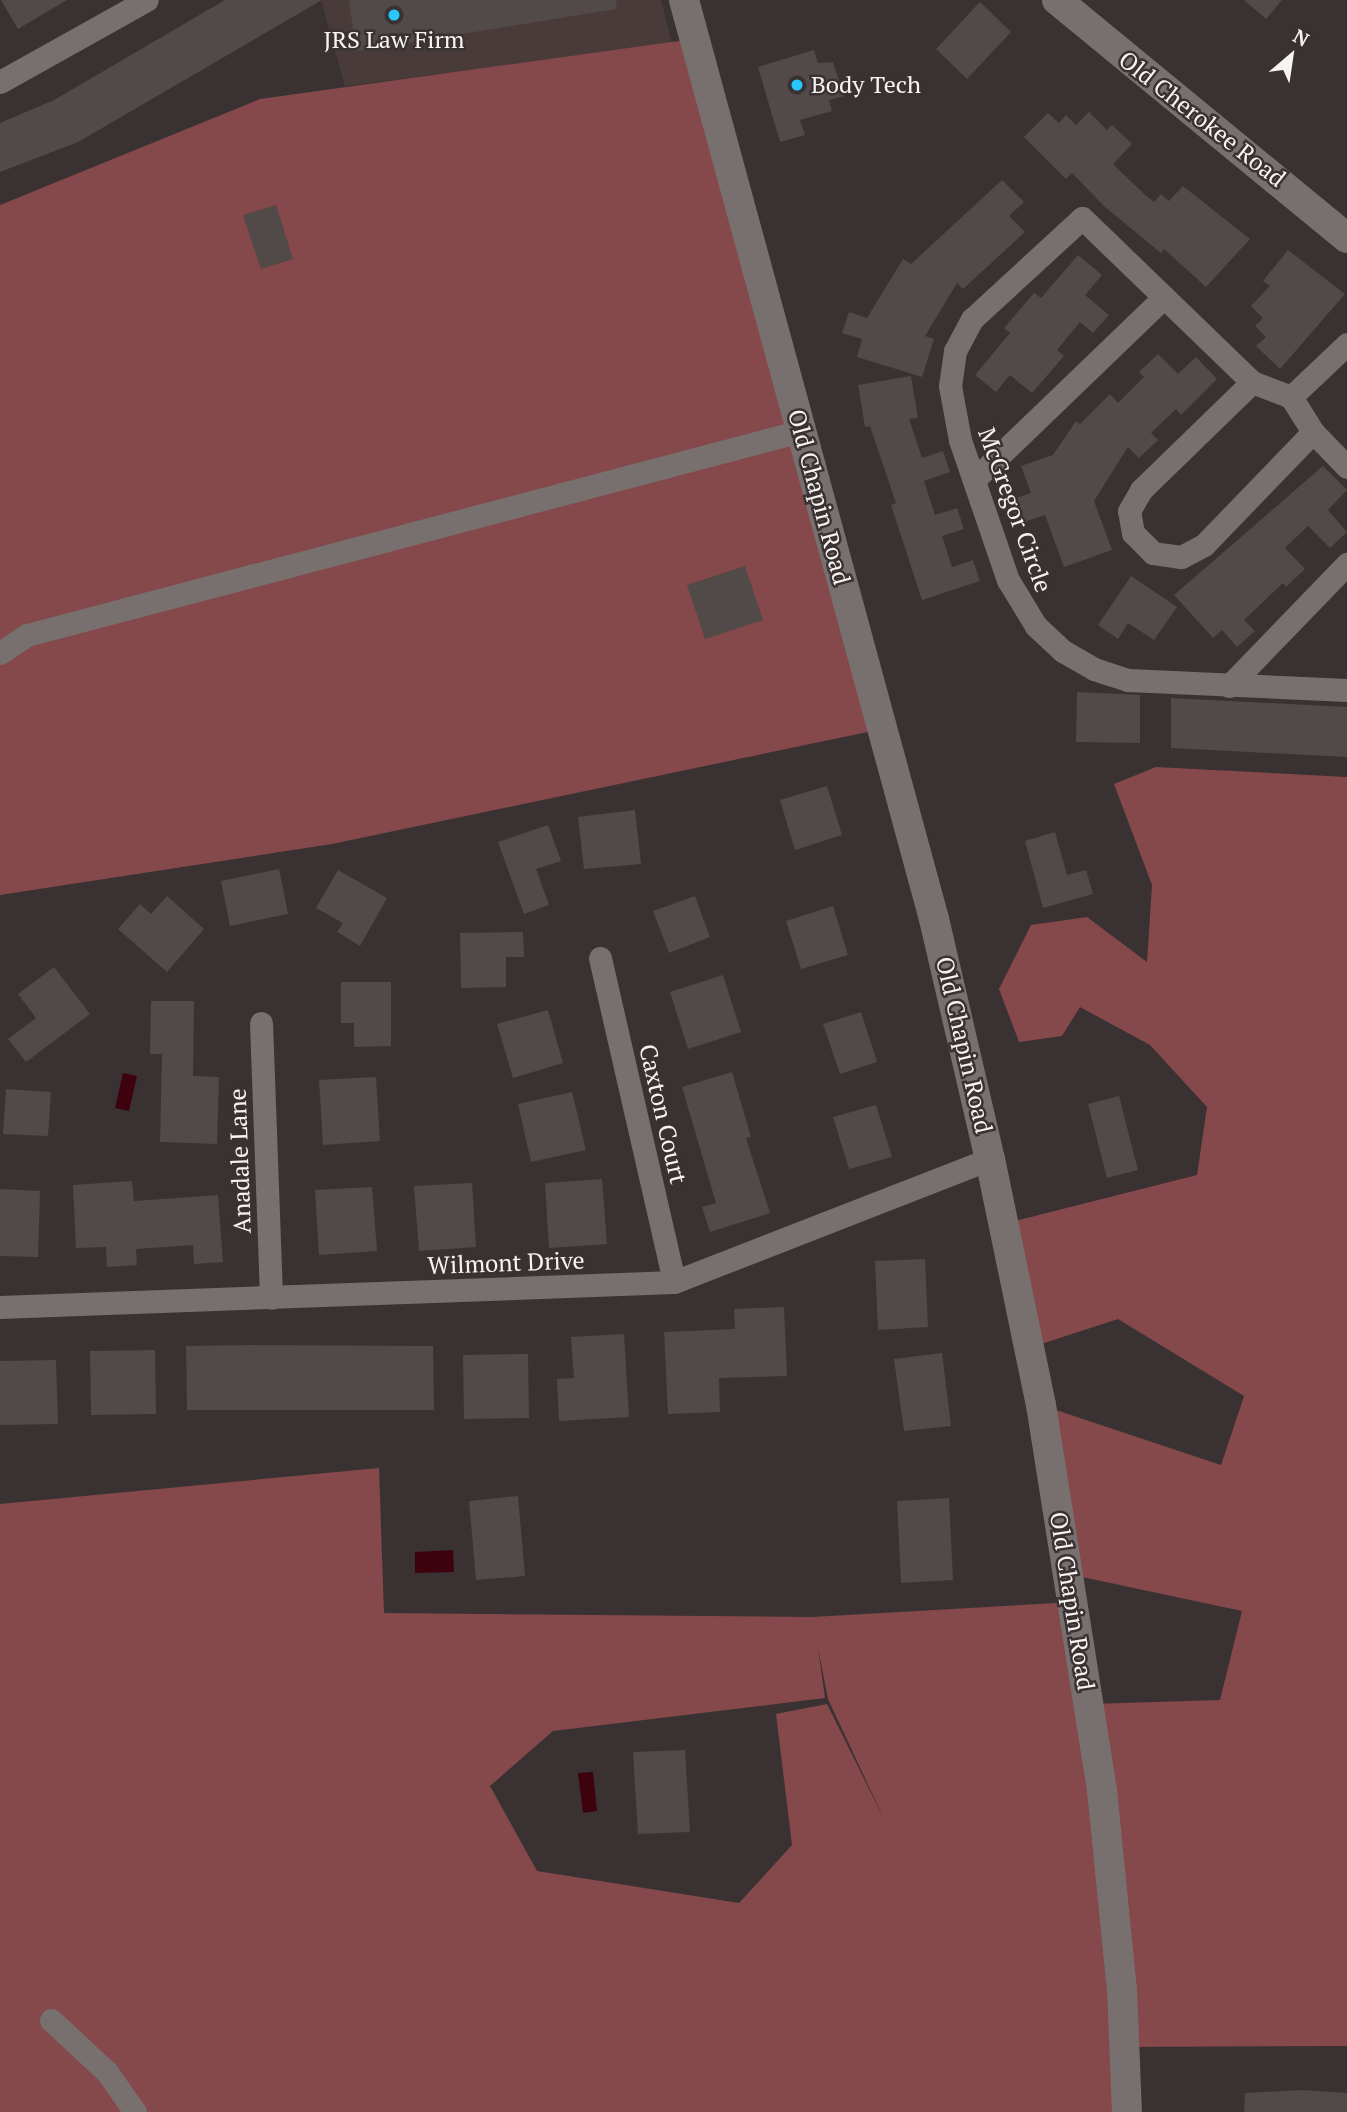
<!DOCTYPE html>
<style>
body{margin:0}
#map{position:relative;width:1347px;height:2112px;overflow:hidden;background:#3a3232;font-family:"PT Serif",serif}
div>[style]{position:absolute}
[style*='--x']{left:calc(var(--x)*1px);top:calc(var(--y)*1px);width:calc(var(--w)*1px);rotate:calc(var(--a)*1deg)}
.built>*{inset:0;background:#4a3b3b}
.green>*{inset:0;background:#85484b}
.water>*{inset:0;background:#3d020d}
.building>*{inset:0;background:#524949}
.minor>*{height:23px;margin:-11.5px;padding:0 11.5px;transform-origin:11.5px;border-radius:11.5px;background:#786f6f}
.tertiary>*{height:30px;margin:-15px;padding:0 15px;transform-origin:15px;border-radius:15px;background:#786f6f}
.dots>*{width:19px;height:19px;translate:-50% -50%;box-sizing:border-box;border:4px solid #3a3232;border-radius:50%}
span{translate:-50% -50%;white-space:nowrap;text-align:center;line-height:1.15;-webkit-text-stroke:5px #3a3232;paint-order:stroke}
.poi-label{font-size:24px;color:#f8f3f3}
.left{translate:0 -50%;text-align:left}
.street-label{font-size:24px;color:#f8f3f3}
.north{position:absolute;left:1256px;top:21px;width:70px;height:70px;-webkit-text-stroke:5px #3a3232;paint-order:stroke;rotate:29deg;font-size:19px;font-weight:700;line-height:28px;text-align:center;color:#f8f3f3}
.north::after{content:'';display:block;margin:auto;width:24px;height:32px;background:#f8f3f3;clip-path:polygon(50% 0,100% 100%,50% 72%,0 100%)}
</style>
<div id="map">
<div class="built">
<div style="clip-path:polygon(321px 0,661px 0,672px 44px,345px 86px)"></div>
</div>
<div class="green">
<div style="clip-path:polygon(693px 39px,882px 729px,332px 844px,0 895px,0 205px,260px 99px)"></div>
<div style="clip-path:polygon(evenodd,1156px 767px,1347px 777px,1347px 2046px,1122px 2047px,1127px 2112px,0 2112px,0 1504px,379px 1468px,384px 1613px,812px 1617px,1073px 1602px,1089px 1704px,1220px 1700px,1242px 1611px,1068px 1574px,1041px 1405px,1221px 1465px,1244px 1396px,1118px 1319px,1029px 1348px,1003px 1224px,1197px 1175px,1207px 1107px,1150px 1045px,1080px 1007px,1062px 1036px,1019px 1042px,999px 989px,1031px 925px,1087px 917px,1147px 962px,1152px 885px,1114px 784px,1156px 767px,818px 1648px,828px 1699px,885px 1821px,827px 1704px,776px 1714px,792px 1845px,739px 1903px,537px 1871px,490px 1786px,553px 1731px,825px 1698px,818px 1648px)"></div>
</div>
<div class="water">
<div style="clip-path:polygon(123px 1073px,137px 1076px,129px 1111px,115px 1108px)"></div>
<div style="clip-path:polygon(453px 1550px,454px 1572px,415px 1573px,415px 1552px)"></div>
<div style="clip-path:polygon(593px 1772px,597px 1811px,583px 1813px,578px 1773px)"></div>
</div>
<div class="building">
<div style="clip-path:polygon(1px 0,67px 0,18px 29px)"></div>
<div style="clip-path:polygon(225px 0,322px 0,78px 142px,0 172px,0 123px,54px 100px)"></div>
<div style="clip-path:polygon(349px 0,616px 0,617px 9px,356px 51px)"></div>
<div style="clip-path:polygon(1244px 0,1282px 0,1266px 19px)"></div>
<div style="clip-path:polygon(980px 2px,1011px 32px,967px 79px,936px 49px)"></div>
<div style="clip-path:polygon(814px 50px,818px 63px,833px 62px,844px 96px,829px 100px,832px 111px,800px 120px,805px 135px,780px 142px,758px 67px)"></div>
<div style="clip-path:polygon(1089px 112px,1107px 130px,1112px 125px,1132px 144px,1113px 164px,1143px 193px,1154px 202px,1161px 194px,1169px 201px,1183px 186px,1250px 239px,1206px 287px,1164px 249px,1161px 253px,1105px 207px,1072px 173px,1066px 179px,1024px 137px,1048px 113px,1059px 123px,1066px 115px,1076px 125px)"></div>
<div style="clip-path:polygon(1002px 180px,1024px 202px,1009px 216px,1025px 232px,963px 289px,957px 283px,925px 336px,934px 339px,922px 377px,857px 357px,862px 339px,842px 333px,849px 312px,867px 318px,903px 259px,911px 264px)"></div>
<div style="clip-path:polygon(276px 205px,293px 259px,261px 269px,243px 215px)"></div>
<div style="clip-path:polygon(1288px 250px,1345px 294px,1280px 369px,1256px 346px,1266px 337px,1255px 326px,1263px 318px,1251px 306px,1270px 286px,1263px 281px)"></div>
<div style="clip-path:polygon(1078px 255px,1102px 275px,1085px 295px,1109px 315px,1093px 333px,1080px 322px,1057px 350px,1064px 356px,1032px 393px,1010px 375px,996px 392px,975px 375px,1010px 333px,1004px 328px,1034px 293px,1041px 298px)"></div>
<div style="clip-path:polygon(1158px 354px,1178px 374px,1196px 357px,1217px 379px,1181px 415px,1176px 409px,1151px 433px,1158px 440px,1139px 458px,1128px 447px,1094px 501px,1112px 550px,1064px 567px,1045px 515px,1018px 524px,1010px 500px,1031px 493px,1021px 466px,1053px 455px,1076px 421px,1080px 424px,1110px 394px,1118px 403px,1144px 377px,1139px 372px)"></div>
<div style="clip-path:polygon(911px 376px,918px 418px,909px 419px,922px 458px,943px 451px,950px 472px,924px 481px,935px 515px,957px 508px,964px 529px,942px 536px,952px 567px,973px 560px,980px 581px,922px 600px,891px 505px,896px 503px,870px 426px,865px 427px,858px 385px)"></div>
<div style="clip-path:polygon(1323px 466px,1347px 490px,1328px 510px,1347px 532px,1330px 548px,1308px 526px,1285px 548px,1305px 569px,1286px 587px,1283px 583px,1244px 620px,1255px 631px,1237px 647px,1222px 630px,1213px 638px,1174px 595px)"></div>
<div style="clip-path:polygon(745px 566px,763px 620px,705px 639px,687px 585px)"></div>
<div style="clip-path:polygon(1131px 576px,1177px 607px,1154px 640px,1128px 623px,1118px 639px,1098px 625px)"></div>
<div style="clip-path:polygon(1077px 692px,1140px 695px,1140px 743px,1076px 742px)"></div>
<div style="clip-path:polygon(1171px 698px,1347px 707px,1347px 757px,1171px 748px)"></div>
<div style="clip-path:polygon(827px 786px,842px 835px,795px 850px,780px 800px)"></div>
<div style="clip-path:polygon(635px 810px,641px 864px,584px 869px,578px 817px)"></div>
<div style="clip-path:polygon(548px 825px,561px 861px,536px 869px,549px 905px,524px 914px,498px 842px)"></div>
<div style="clip-path:polygon(1055px 832px,1067px 875px,1086px 870px,1093px 894px,1043px 908px,1025px 841px)"></div>
<div style="clip-path:polygon(279px 869px,288px 914px,230px 926px,221px 881px)"></div>
<div style="clip-path:polygon(338px 870px,387px 898px,360px 946px,337px 932px,343px 923px,316px 908px)"></div>
<div style="clip-path:polygon(167px 896px,204px 929px,167px 972px,118px 929px,140px 904px,151px 914px)"></div>
<div style="clip-path:polygon(695px 896px,710px 937px,669px 953px,653px 911px)"></div>
<div style="clip-path:polygon(833px 906px,848px 955px,801px 969px,786px 921px)"></div>
<div style="clip-path:polygon(523px 932px,524px 957px,506px 957px,506px 987px,461px 988px,460px 933px)"></div>
<div style="clip-path:polygon(54px 967px,90px 1014px,26px 1062px,8px 1039px,36px 1018px,18px 994px)"></div>
<div style="clip-path:polygon(723px 975px,741px 1032px,688px 1049px,670px 992px)"></div>
<div style="clip-path:polygon(341px 982px,391px 982px,391px 1046px,354px 1047px,354px 1023px,341px 1023px)"></div>
<div style="clip-path:polygon(151px 1001px,194px 1001px,193px 1076px,219px 1077px,217px 1144px,160px 1142px,162px 1054px,150px 1054px)"></div>
<div style="clip-path:polygon(548px 1010px,563px 1063px,513px 1078px,497px 1024px)"></div>
<div style="clip-path:polygon(861px 1012px,877px 1062px,840px 1074px,823px 1024px)"></div>
<div style="clip-path:polygon(732px 1072px,751px 1137px,746px 1138px,770px 1213px,710px 1232px,702px 1207px,716px 1203px,682px 1087px)"></div>
<div style="clip-path:polygon(376px 1077px,380px 1141px,323px 1145px,319px 1080px)"></div>
<div style="clip-path:polygon(6px 1089px,51px 1092px,48px 1136px,3px 1134px)"></div>
<div style="clip-path:polygon(572px 1092px,586px 1150px,531px 1162px,518px 1104px)"></div>
<div style="clip-path:polygon(1119px 1096px,1138px 1170px,1107px 1178px,1088px 1104px)"></div>
<div style="clip-path:polygon(876px 1105px,892px 1157px,849px 1169px,833px 1117px)"></div>
<div style="clip-path:polygon(602px 1179px,607px 1244px,549px 1248px,545px 1183px)"></div>
<div style="clip-path:polygon(132px 1181px,134px 1201px,218px 1195px,223px 1262px,194px 1264px,193px 1245px,136px 1249px,137px 1265px,107px 1267px,106px 1247px,76px 1248px,73px 1185px)"></div>
<div style="clip-path:polygon(472px 1183px,476px 1247px,419px 1251px,414px 1186px)"></div>
<div style="clip-path:polygon(372px 1187px,377px 1251px,319px 1255px,315px 1190px)"></div>
<div style="clip-path:polygon(0 1189px,40px 1191px,38px 1257px,0 1256px)"></div>
<div style="clip-path:polygon(925px 1259px,928px 1327px,878px 1330px,875px 1261px)"></div>
<div style="clip-path:polygon(784px 1307px,787px 1376px,719px 1378px,720px 1412px,668px 1414px,664px 1332px,735px 1329px,734px 1309px)"></div>
<div style="clip-path:polygon(624px 1334px,629px 1417px,559px 1421px,557px 1379px,574px 1378px,571px 1337px)"></div>
<div style="clip-path:polygon(251px 1345px,433px 1346px,434px 1410px,187px 1410px,186px 1346px)"></div>
<div style="clip-path:polygon(155px 1350px,156px 1414px,91px 1415px,90px 1351px)"></div>
<div style="clip-path:polygon(942px 1353px,951px 1426px,904px 1431px,894px 1359px)"></div>
<div style="clip-path:polygon(528px 1354px,529px 1418px,464px 1419px,463px 1355px)"></div>
<div style="clip-path:polygon(56px 1360px,58px 1424px,0 1425px,0 1361px)"></div>
<div style="clip-path:polygon(518px 1496px,525px 1576px,476px 1580px,469px 1501px)"></div>
<div style="clip-path:polygon(949px 1498px,953px 1580px,901px 1583px,897px 1501px)"></div>
<div style="clip-path:polygon(685px 1750px,690px 1832px,638px 1834px,633px 1752px)"></div>
<div style="clip-path:polygon(1302px 2090px,1347px 2093px,1347px 2112px,1244px 2112px,1245px 2093px)"></div>
</div>
<div class="minor">
<div style="--x:0;--y:82;--w:168;--a:-29.2"></div>
<div style="--x:1252;--y:382;--w:236;--a:-136"></div>
<div style="--x:1082;--y:218;--w:149;--a:137.4"></div>
<div style="--x:972;--y:319;--w:36;--a:118"></div>
<div style="--x:955;--y:351;--w:35;--a:98"></div>
<div style="--x:950;--y:386;--w:55;--a:79.5"></div>
<div style="--x:960;--y:440;--w:148;--a:71.1"></div>
<div style="--x:1008;--y:580;--w:54;--a:58.7"></div>
<div style="--x:1036;--y:626;--w:37;--a:43"></div>
<div style="--x:1063;--y:651;--w:36;--a:30"></div>
<div style="--x:1094;--y:669;--w:36;--a:18"></div>
<div style="--x:1128;--y:680;--w:219;--a:2.6"></div>
<div style="--x:1252;--y:382;--w:42;--a:21"></div>
<div style="--x:1291;--y:397;--w:41;--a:57.8"></div>
<div style="--x:1313;--y:432;--w:157;--a:134"></div>
<div style="--x:1204;--y:545;--w:26;--a:152"></div>
<div style="--x:1181;--y:557;--w:28;--a:-172"></div>
<div style="--x:1153;--y:553;--w:28;--a:-135"></div>
<div style="--x:1133;--y:533;--w:22;--a:-100"></div>
<div style="--x:1129;--y:511;--w:24;--a:-60"></div>
<div style="--x:1141;--y:490;--w:155;--a:-44.2"></div>
<div style="--x:1291;--y:397;--w:77;--a:-43.4"></div>
<div style="--x:1313;--y:432;--w:49;--a:45.8"></div>
<div style="--x:976;--y:478;--w:261;--a:-43.9"></div>
<div style="--x:0;--y:653;--w:32;--a:-34"></div>
<div style="--x:27;--y:635;--w:800;--a:-14.77"></div>
<div style="--x:1229;--y:686;--w:170;--a:-46"></div>
<div style="--x:600;--y:958;--w:332;--a:77.1"></div>
<div style="--x:261;--y:1023;--w:275;--a:87.9"></div>
<div style="--x:0;--y:1307;--w:674;--a:-2.12"></div>
<div style="--x:674;--y:1282;--w:339;--a:-21.3"></div>
<div style="--x:51;--y:2020;--w:76;--a:42.9"></div>
<div style="--x:107;--y:2072;--w:49;--a:55"></div>
</div>
<div class="tertiary">
<div style="--x:684;--y:0;--w:952;--a:74.78"></div>
<div style="--x:934;--y:919;--w:246;--a:76.9"></div>
<div style="--x:990;--y:1159;--w:251;--a:78.3"></div>
<div style="--x:1041;--y:1405;--w:390;--a:81"></div>
<div style="--x:1102;--y:1790;--w:200;--a:84.3"></div>
<div style="--x:1122;--y:1989;--w:123;--a:87.7"></div>
<div style="--x:1057;--y:0;--w:375;--a:39.4"></div>
</div>
<div class="dots">
<div style="left:394px;top:15px;background:#26c9fe"></div>
<div style="left:797px;top:85px;background:#26c9fe"></div>
</div>
<div class="poi-label">
<span style="left:394px;top:40px">JRS Law Firm</span>
<span class="left" style="left:811px;top:85px">Body Tech</span>
</div>
<div class="street-label">
<span style="left:1202px;top:119px;rotate:38deg">Old Cherokee Road</span>
<span style="left:819px;top:497px;rotate:75deg">Old Chapin Road</span>
<span style="left:1015px;top:510px;rotate:70deg">McGregor Circle</span>
<span style="left:964px;top:1045px;rotate:77deg">Old Chapin Road</span>
<span style="left:663px;top:1114px;rotate:77deg">Caxton Court</span>
<span style="left:240px;top:1161px;rotate:-92deg">Anadale Lane</span>
<span style="left:506px;top:1263px;rotate:-2deg">Wilmont Drive</span>
<span style="left:1072px;top:1601px;rotate:81deg">Old Chapin Road</span>
</div>
<div class="north">N</div>
</div>
